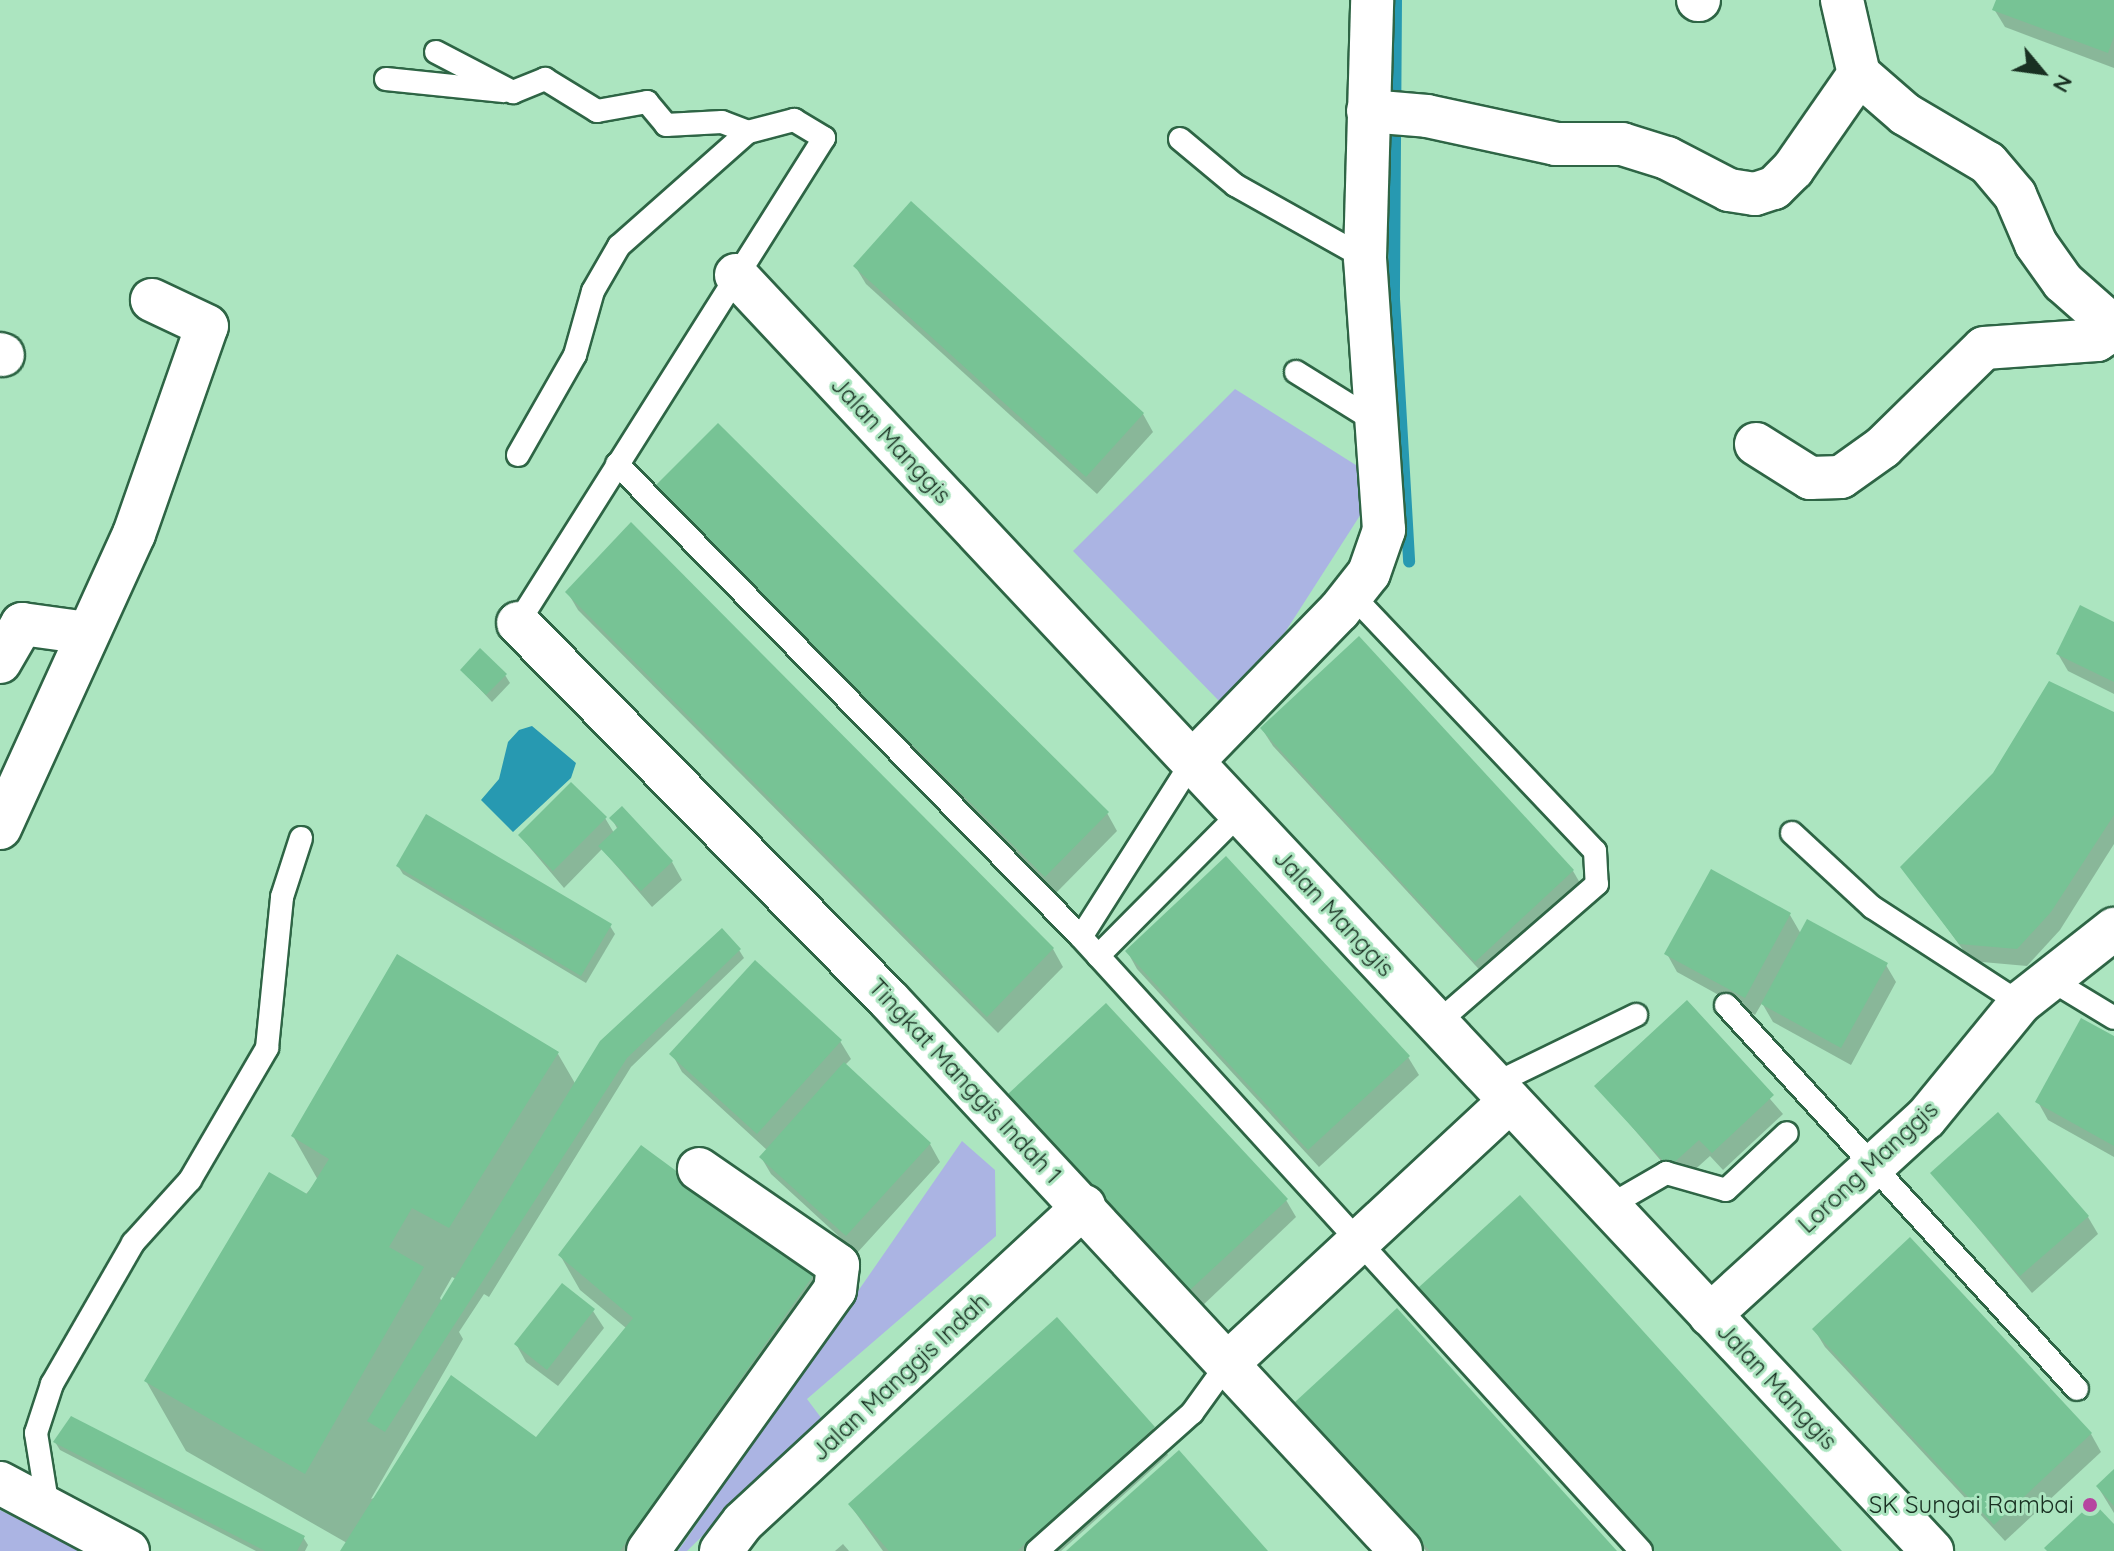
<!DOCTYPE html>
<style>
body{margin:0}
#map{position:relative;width:2114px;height:1551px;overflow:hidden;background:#ace5c0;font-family:Quicksand,sans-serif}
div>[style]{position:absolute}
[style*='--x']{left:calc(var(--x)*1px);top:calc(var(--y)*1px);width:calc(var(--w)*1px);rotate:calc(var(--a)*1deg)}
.green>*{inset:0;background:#abb4e3}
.water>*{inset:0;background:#2799b1}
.shadow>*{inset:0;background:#0003}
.stream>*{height:12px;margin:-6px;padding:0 6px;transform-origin:6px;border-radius:6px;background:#2799b1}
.building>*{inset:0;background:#77c395}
.roads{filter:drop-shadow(2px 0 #2e6545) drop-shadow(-2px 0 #2e6545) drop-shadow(0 2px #2e6545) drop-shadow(0 -2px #2e6545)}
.lane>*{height:22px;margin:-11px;padding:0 11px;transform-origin:11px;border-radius:11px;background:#fff}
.street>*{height:42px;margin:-21px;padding:0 21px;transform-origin:21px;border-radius:21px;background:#fff}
.dots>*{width:22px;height:22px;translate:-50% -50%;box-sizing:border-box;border:4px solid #ace5c0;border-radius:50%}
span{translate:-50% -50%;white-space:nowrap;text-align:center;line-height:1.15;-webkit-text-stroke:6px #ace5c0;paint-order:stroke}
.street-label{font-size:24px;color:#193022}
.poi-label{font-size:24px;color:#193022}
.right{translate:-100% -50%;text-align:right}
.north{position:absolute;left:2002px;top:32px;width:80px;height:80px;-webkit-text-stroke:6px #ace5c0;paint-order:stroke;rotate:119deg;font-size:22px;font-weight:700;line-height:32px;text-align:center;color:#193022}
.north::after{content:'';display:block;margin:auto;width:28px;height:36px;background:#193022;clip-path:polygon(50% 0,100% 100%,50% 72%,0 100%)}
</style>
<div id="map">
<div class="green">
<div style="clip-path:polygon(1235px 389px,1359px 467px,1368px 503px,1266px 662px,1222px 704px,1073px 551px)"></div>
<div style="clip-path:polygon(962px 1141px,995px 1170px,996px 1236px,807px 1399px,822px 1419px,687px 1551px,678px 1551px)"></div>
<div style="clip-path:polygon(0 1510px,82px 1551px,0 1551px)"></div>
</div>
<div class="water">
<div style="clip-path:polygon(532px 726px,576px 763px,571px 778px,513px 832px,481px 800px,499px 779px,508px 742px,519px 730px)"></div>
</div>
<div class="shadow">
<div style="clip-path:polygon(1998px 0,2114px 0,2114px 68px,2005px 27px,1994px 9px)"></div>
<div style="clip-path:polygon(855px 266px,1143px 414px,1153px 432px,1097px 494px,866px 284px)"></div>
<div style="clip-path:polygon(667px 505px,1107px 813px,1117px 831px,1056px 893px)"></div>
<div style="clip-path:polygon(631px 525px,1053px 949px,1063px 967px,998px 1033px,578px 610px,568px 593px)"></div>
<div style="clip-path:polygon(2114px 624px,2114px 694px,2068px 671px,2058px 654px)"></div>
<div style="clip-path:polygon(462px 670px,505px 675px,510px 683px,492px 702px)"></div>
<div style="clip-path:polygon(2114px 714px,2114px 844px,2060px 930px,2027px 966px,1971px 961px,1903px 867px)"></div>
<div style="clip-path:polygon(1262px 729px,1573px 871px,1583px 888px,1487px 978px,1273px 746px)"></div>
<div style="clip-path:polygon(605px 818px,614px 833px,618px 830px,612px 819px,672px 862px,682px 880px,652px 907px,602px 849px,564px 888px,520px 836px)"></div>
<div style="clip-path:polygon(398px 866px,610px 926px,615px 934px,586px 983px,403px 874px)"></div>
<div style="clip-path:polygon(1790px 915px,1801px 934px,1886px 965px,1896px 982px,1851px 1065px,1773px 1022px,1762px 1003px,1755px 1015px,1677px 972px,1667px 954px)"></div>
<div style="clip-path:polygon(evenodd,739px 950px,744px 958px,631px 1067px,489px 1297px,484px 1294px,459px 1332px,463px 1339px,371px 1499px,536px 1439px,626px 1328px,580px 1290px,560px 1255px,813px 1274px,833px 1309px,664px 1551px,343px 1551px,347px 1543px,186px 1451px,146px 1381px,318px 1180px,293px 1136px,558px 1054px,576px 1085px,739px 950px,452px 1277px,456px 1279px,442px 1302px,440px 1298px,452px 1277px)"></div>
<div style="clip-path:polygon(1127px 951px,1408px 1057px,1419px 1075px,1319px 1167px,1137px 969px)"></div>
<div style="clip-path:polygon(1687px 1003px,1783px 1114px,1723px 1170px,1710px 1156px,1680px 1183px,1597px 1086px)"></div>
<div style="clip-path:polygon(2114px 1038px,2114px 1157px,2048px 1120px,2038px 1102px)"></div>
<div style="clip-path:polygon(840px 1041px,851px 1059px,844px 1066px,930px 1144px,940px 1162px,857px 1253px,771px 1174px,761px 1157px,767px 1150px,682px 1072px,672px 1054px)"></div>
<div style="clip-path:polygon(1010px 1095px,1286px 1200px,1296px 1217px,1201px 1307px,1020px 1112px)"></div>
<div style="clip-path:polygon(1932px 1173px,2088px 1217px,2098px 1234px,2032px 1293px)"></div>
<div style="clip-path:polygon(1910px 1240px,2091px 1434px,2101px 1452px,2005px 1541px,1825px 1347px,1814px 1329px)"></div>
<div style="clip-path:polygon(1420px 1288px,1840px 1551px,1652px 1551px,1430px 1306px)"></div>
<div style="clip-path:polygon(593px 1311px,604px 1328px,558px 1386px,526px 1362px,516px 1344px)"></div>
<div style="clip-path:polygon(1297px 1402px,1614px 1551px,1426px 1551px)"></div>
<div style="clip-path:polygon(1153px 1428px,1168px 1455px,1061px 1551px,883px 1551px,850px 1505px)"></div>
<div style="clip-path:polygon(55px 1442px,303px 1537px,308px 1545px,305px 1551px,256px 1551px,60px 1450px)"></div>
<div style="clip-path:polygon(2114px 1472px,2114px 1513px,2098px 1487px)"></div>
<div style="clip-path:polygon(843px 1544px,849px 1551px,835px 1551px)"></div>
</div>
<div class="stream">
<div style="--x:1396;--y:0;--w:299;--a:90.4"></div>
<div style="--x:1394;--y:299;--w:263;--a:86.7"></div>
</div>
<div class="building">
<div style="clip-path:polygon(1996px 0,2114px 0,2114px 36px,2108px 53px,1992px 10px)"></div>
<div style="clip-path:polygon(911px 201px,1144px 413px,1086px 477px,853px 266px)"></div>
<div style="clip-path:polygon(718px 423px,1109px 812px,1045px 877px,654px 487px)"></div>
<div style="clip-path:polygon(631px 522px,1054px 948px,987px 1017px,565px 592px)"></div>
<div style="clip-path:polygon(2080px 605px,2114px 622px,2114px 682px,2056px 654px)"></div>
<div style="clip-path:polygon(1359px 636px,1574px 870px,1475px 962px,1260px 728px)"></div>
<div style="clip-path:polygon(480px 648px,507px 674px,486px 695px,460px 670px)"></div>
<div style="clip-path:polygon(2049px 681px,2114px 712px,2114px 815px,2051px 912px,2017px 949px,1959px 944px,1900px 867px,1993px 773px)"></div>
<div style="clip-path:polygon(571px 782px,607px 817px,553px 871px,518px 835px)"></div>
<div style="clip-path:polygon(622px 806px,673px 861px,641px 891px,598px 846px,618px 827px,609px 818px)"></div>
<div style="clip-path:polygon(426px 814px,612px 924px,581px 976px,396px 866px)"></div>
<div style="clip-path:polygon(1226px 856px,1410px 1056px,1308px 1150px,1125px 951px)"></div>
<div style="clip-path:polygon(1711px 869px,1791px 913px,1745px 998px,1664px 954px)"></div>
<div style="clip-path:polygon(1807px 919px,1888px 963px,1841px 1048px,1761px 1004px)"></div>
<div style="clip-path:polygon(722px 928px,741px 949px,627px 1058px,385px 1432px,367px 1421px,600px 1041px)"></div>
<div style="clip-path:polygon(397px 954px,559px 1052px,449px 1228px,412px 1208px,389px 1247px,424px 1267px,305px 1474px,144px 1381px,269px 1172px,307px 1194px,329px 1159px,291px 1136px)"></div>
<div style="clip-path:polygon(755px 960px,842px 1040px,757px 1134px,669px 1054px)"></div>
<div style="clip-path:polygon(1687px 1000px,1774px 1095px,1712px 1153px,1699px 1140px,1669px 1167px,1594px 1086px)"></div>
<div style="clip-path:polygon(1106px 1003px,1288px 1199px,1190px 1290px,1008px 1094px)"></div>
<div style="clip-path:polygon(2081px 1018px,2114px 1036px,2114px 1146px,2035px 1102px)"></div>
<div style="clip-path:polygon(844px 1062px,931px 1143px,846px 1236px,759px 1157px)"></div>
<div style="clip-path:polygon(1998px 1112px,2089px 1216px,2020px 1276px,1930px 1173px)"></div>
<div style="clip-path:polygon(641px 1145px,815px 1273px,620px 1551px,340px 1551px,451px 1375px,536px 1437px,633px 1318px,558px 1255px)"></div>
<div style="clip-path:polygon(1520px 1195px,1842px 1551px,1655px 1551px,1418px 1288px)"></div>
<div style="clip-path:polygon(1910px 1237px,2092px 1433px,1994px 1525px,1812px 1329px)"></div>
<div style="clip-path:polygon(562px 1283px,595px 1309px,547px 1370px,514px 1344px)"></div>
<div style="clip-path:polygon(1397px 1308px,1617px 1551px,1430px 1551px,1295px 1402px)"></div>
<div style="clip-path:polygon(1057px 1317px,1155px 1427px,1017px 1551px,889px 1551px,848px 1504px)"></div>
<div style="clip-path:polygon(71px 1416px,305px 1536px,297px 1551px,265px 1551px,53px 1442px)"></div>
<div style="clip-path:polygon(1179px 1450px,1268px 1551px,1066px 1551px)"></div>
<div style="clip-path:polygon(2114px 1469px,2114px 1506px,2096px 1486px)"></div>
<div style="clip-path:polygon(2093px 1502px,2114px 1524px,2114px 1551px,2047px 1551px,2044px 1548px)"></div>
</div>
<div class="roads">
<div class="lane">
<div style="--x:436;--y:52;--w:87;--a:27.5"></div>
<div style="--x:513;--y:92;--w:35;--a:-22"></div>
<div style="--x:545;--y:79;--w:61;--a:31.6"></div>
<div style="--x:597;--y:111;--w:51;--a:-10.2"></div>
<div style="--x:647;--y:102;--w:30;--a:50"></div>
<div style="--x:666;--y:125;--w:56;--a:-3.1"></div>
<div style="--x:722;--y:122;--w:28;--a:21"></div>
<div style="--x:748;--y:132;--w:48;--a:-14.6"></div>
<div style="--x:794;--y:120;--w:35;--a:31"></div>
<div style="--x:824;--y:138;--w:573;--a:122.25"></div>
<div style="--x:386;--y:79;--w:118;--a:5.9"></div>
<div style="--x:1180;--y:139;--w:72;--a:39.9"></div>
<div style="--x:1235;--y:185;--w:149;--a:29.3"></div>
<div style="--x:1296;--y:372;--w:93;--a:31.8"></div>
<div style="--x:518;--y:455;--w:115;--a:-60.3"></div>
<div style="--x:575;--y:355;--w:66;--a:-74.3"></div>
<div style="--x:593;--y:291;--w:52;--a:-60"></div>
<div style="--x:619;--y:246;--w:172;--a:-41.5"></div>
<div style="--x:617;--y:464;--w:663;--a:45.55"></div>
<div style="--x:1081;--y:937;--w:831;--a:47.63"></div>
<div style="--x:1352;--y:595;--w:353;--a:46.5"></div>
<div style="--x:1595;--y:851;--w:33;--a:87"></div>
<div style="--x:1597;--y:884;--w:212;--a:139"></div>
<div style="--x:1792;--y:833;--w:109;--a:42.8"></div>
<div style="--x:1872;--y:907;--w:176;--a:33"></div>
<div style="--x:1081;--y:937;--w:207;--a:-57.6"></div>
<div style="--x:1098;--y:956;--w:202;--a:-45.2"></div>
<div style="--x:2053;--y:981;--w:71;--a:31.2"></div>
<div style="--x:1726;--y:1005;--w:520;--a:47.57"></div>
<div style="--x:1494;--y:1084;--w:158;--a:-25.9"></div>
<div style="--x:1609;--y:1206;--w:66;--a:-30.1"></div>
<div style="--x:1666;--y:1173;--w:62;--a:15.8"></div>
<div style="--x:1726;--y:1190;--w:83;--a:-43.1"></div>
<div style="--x:48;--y:1508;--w:76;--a:-99.1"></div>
<div style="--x:36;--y:1433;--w:52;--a:-71.9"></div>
<div style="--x:52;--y:1384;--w:163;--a:-60.1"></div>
<div style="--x:133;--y:1243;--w:85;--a:-47.9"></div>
<div style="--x:190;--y:1180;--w:153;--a:-59.7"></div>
<div style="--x:267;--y:1048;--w:152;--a:-84.3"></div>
<div style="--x:282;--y:897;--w:62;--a:-72.1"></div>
<div style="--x:1037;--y:1551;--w:208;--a:-41.7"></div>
<div style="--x:1192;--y:1413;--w:62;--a:-54.2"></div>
</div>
<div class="street">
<div style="--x:1698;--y:0;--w:1;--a:0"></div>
<div style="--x:1842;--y:0;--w:76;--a:77.1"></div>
<div style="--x:1859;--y:74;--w:61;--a:41"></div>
<div style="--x:1905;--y:114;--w:96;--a:30.6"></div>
<div style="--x:1988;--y:163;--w:42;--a:49.8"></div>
<div style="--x:2015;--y:195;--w:53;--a:66.8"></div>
<div style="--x:2036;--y:244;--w:47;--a:54.6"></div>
<div style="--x:2063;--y:282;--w:68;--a:41.4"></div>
<div style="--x:1368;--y:111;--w:59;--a:4.8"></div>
<div style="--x:1427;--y:116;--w:132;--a:12.2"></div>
<div style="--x:1556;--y:144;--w:66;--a:0"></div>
<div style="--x:1622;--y:144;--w:47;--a:17.3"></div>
<div style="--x:1667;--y:158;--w:70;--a:27.3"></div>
<div style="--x:1729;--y:190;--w:26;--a:9"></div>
<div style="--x:1755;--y:194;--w:20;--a:-18"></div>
<div style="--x:1774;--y:188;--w:27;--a:-45"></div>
<div style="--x:1793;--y:169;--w:116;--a:-55.2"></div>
<div style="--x:736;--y:275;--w:1749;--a:46.85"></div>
<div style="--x:0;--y:354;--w:3;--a:18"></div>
<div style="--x:1756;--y:444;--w:64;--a:32.2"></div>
<div style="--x:1810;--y:478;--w:31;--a:-2"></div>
<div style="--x:1841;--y:477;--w:52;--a:-35.5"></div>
<div style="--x:1883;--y:447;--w:141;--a:-44.4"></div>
<div style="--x:1984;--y:348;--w:113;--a:-4"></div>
<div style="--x:2097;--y:340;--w:20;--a:-33"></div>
<div style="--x:518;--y:623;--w:529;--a:45.46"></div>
<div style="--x:889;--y:1000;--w:752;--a:47.1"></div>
<div style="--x:0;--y:662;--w:44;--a:-59.9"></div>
<div style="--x:22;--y:624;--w:66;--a:7.9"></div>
<div style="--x:1192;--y:762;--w:211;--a:-45.8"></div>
<div style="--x:1339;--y:611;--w:48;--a:-51.7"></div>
<div style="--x:1369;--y:573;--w:46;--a:-70.8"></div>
<div style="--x:1384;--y:530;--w:273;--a:-94"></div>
<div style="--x:1365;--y:258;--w:258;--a:-88.4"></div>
<div style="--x:0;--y:828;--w:323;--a:-65.5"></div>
<div style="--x:134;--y:534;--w:220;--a:-70.7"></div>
<div style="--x:207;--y:326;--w:61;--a:-154.7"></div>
<div style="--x:1710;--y:1315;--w:292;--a:-42.4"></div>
<div style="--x:1926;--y:1118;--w:149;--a:-50.7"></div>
<div style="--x:2020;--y:1003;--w:120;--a:-38.2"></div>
<div style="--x:1228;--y:1363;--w:385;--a:-42.9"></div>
<div style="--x:0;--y:1483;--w:145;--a:28"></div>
<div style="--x:648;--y:1551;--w:321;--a:-54.4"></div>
<div style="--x:835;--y:1290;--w:25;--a:-83"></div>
<div style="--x:838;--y:1265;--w:169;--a:-145.4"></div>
<div style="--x:721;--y:1551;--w:36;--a:-53"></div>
<div style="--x:743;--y:1522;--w:465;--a:-42.8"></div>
</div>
</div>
<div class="dots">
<div style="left:2090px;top:1505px;background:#b645a0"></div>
</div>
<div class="street-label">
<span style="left:891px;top:440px;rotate:47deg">Jalan Manggis</span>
<span style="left:1334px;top:913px;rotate:47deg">Jalan Manggis</span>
<span style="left:965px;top:1081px;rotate:47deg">Tingkat Manggis Indah 1</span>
<span style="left:1868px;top:1167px;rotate:-43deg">Lorong Manggis</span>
<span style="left:900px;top:1377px;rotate:-43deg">Jalan Manggis Indah</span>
<span style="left:1777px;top:1386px;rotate:47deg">Jalan Manggis</span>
</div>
<div class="poi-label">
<span class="right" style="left:2074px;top:1505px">SK Sungai Rambai</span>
</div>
<div class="north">N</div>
</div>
